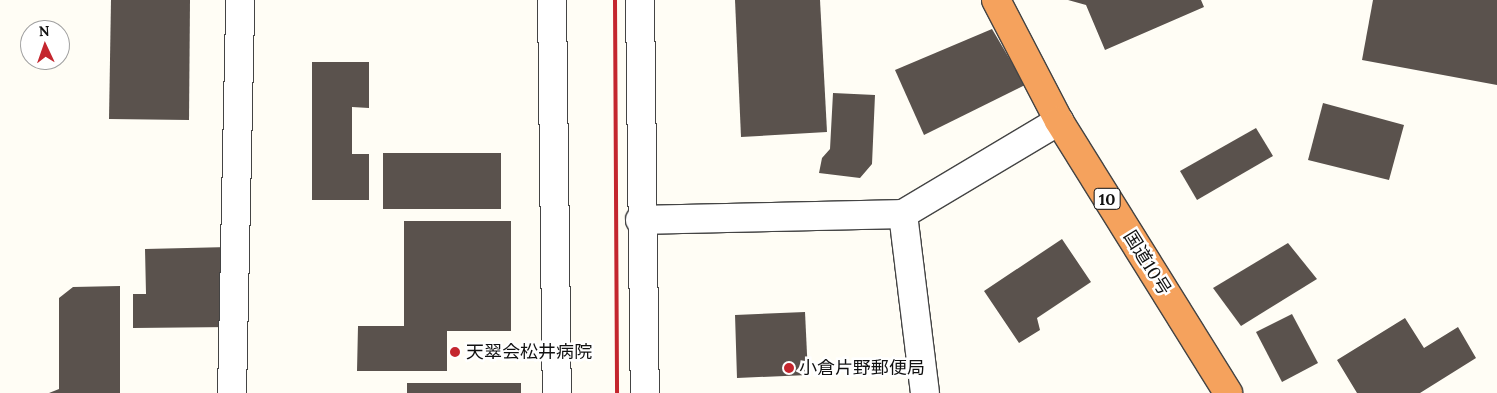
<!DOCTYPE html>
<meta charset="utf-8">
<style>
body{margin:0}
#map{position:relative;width:1497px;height:393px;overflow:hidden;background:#fffdf5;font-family:Lora,"Noto Sans JP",serif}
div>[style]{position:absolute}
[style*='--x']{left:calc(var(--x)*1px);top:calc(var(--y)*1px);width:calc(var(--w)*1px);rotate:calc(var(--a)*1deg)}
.building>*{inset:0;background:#5a524d}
.roads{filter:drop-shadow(1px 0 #444) drop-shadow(-1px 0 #444) drop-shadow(0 1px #444) drop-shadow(0 -1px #444)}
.minor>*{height:28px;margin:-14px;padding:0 14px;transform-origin:14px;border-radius:14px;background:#fff}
.highway>*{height:28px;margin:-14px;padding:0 14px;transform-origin:14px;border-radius:14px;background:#f5a25d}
.rail>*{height:4px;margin:-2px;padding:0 2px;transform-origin:2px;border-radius:2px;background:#c4262e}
.dots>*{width:14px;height:14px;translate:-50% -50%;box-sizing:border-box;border:2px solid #fff;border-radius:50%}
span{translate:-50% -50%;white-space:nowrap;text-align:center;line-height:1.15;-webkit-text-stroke:5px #fff;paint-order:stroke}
.shield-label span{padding:1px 4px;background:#fff;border:1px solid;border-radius:4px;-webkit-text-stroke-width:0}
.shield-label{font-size:16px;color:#111;font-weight:700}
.street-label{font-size:18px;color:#111}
.poi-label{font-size:18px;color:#111}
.left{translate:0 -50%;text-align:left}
.north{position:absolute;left:20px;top:20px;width:50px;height:50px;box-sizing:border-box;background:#fff;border:1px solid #a0a0a0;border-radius:50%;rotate:357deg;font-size:14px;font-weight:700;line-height:20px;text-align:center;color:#111}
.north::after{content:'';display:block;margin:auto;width:18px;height:22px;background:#c4262e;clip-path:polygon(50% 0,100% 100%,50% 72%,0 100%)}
</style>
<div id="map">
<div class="building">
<div style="clip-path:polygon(111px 0,190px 0,189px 120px,109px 119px)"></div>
<div style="clip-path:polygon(735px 0,820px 0,827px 132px,741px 137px)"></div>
<div style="clip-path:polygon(1068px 0,1201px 0,1204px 7px,1105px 50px,1086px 5px)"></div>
<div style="clip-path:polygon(1373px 0,1497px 0,1497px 85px,1362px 60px)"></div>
<div style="clip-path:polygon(992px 29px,1025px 85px,924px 135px,895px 70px)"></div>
<div style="clip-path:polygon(312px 62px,369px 62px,369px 108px,352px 107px,352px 154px,369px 154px,369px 200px,312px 200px)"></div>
<div style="clip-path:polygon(833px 93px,875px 95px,872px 164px,860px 178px,819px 173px,822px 158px,830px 149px)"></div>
<div style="clip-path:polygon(1323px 103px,1404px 125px,1389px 180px,1308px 160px)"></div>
<div style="clip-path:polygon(1256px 128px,1273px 156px,1197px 200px,1180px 171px)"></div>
<div style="clip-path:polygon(383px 153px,501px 153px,501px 209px,383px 209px)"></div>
<div style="clip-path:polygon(404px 221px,511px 221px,511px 331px,447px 331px,447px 371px,357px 371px,358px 326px,404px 326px)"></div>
<div style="clip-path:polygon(1062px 239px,1091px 282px,1037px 318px,1040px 330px,1019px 343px,984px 291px)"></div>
<div style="clip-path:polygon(1288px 243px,1317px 279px,1241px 326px,1213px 288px)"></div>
<div style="clip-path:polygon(229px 247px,231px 327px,133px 328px,133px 294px,146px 294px,145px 249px)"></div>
<div style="clip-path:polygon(120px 286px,120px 393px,49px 393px,59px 389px,59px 298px,73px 287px)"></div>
<div style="clip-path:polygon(805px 312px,808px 375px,737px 378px,735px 315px)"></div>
<div style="clip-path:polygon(1292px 314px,1318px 363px,1282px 382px,1256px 332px)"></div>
<div style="clip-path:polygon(1405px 318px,1424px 348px,1458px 327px,1476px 358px,1420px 393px,1357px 393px,1337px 360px)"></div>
<div style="clip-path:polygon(407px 383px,521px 383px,521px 393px,407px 393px)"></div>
</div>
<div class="roads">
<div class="minor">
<div style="--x:552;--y:0;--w:393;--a:89.3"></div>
<div style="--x:640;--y:0;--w:393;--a:89.3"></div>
<div style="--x:903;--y:214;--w:180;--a:83"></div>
<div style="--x:640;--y:220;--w:263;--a:-1.3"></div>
<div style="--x:903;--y:214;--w:182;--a:-30.8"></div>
<div style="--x:232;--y:393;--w:393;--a:-88.8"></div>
</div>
<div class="highway">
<div style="--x:996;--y:0;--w:136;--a:62.5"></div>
<div style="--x:1059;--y:121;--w:320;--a:58.1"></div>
</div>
</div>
<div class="rail">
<div style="--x:615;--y:0;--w:393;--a:89.7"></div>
</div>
<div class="dots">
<div style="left:455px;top:352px;background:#c4262e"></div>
<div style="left:789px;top:368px;background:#c4262e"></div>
</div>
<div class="shield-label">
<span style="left:1107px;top:199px">10</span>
</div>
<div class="street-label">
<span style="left:1147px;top:263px;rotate:58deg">国道10号</span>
</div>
<div class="poi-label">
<span class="left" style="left:466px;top:352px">天翠会松井病院</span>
<span class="left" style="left:799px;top:368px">小倉片野郵便局</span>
</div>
<div class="north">N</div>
</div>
